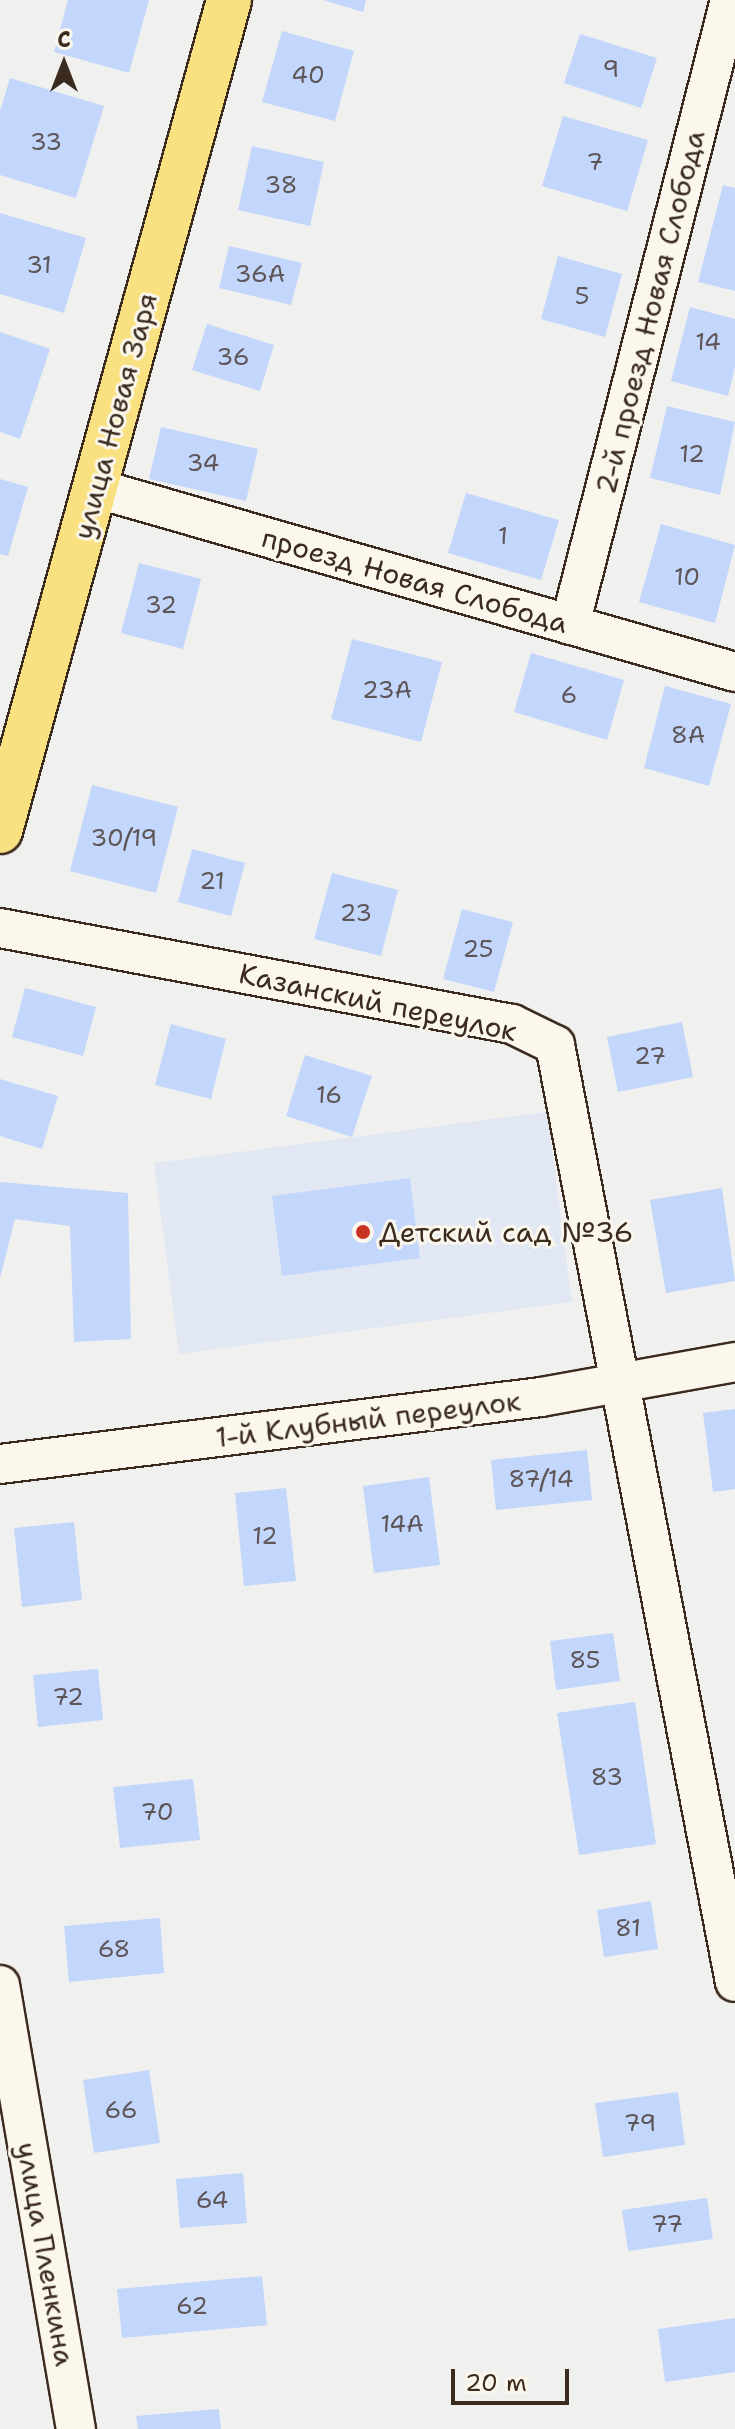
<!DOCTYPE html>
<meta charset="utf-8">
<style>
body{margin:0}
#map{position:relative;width:735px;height:2429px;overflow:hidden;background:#f0f0ef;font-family:"Shantell Sans",sans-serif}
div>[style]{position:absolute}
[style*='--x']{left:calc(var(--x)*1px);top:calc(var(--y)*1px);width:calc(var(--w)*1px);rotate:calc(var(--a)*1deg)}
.built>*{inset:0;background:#e2e8f3}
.building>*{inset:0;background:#c3d6fc}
.roads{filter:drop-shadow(2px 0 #3b2a1e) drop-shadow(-2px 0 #3b2a1e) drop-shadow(0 2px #3b2a1e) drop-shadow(0 -2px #3b2a1e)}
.street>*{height:38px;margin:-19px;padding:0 19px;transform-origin:19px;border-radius:19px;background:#fbf7ec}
.primary>*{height:44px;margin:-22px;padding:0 22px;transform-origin:22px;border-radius:22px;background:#f9e181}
.dots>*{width:22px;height:22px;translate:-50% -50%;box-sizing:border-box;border:4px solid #fbf7ec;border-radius:50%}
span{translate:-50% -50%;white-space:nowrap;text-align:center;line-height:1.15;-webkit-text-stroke:6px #fbf7ec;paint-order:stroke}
.number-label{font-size:24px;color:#5d5556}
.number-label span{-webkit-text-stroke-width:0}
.street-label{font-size:28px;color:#3b2a1e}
.poi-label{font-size:28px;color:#3b2a1e}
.left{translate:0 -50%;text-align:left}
.north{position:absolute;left:24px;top:24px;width:80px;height:80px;-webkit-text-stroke:6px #fbf7ec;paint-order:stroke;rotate:0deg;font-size:22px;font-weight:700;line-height:32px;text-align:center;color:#3b2a1e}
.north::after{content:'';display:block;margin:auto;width:28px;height:36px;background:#3b2a1e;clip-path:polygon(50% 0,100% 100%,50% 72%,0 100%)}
.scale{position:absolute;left:451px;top:2369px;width:118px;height:36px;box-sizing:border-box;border:4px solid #3b2a1e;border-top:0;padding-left:10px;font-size:24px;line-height:28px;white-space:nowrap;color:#3b2a1e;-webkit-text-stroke:6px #fbf7ec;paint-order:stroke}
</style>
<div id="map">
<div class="built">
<div style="clip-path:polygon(547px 1112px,572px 1302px,179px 1354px,154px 1163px)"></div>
</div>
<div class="building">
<div style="clip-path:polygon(68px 0,149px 0,129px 73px,54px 52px)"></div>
<div style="clip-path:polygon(323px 0,366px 0,363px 12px)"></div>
<div style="clip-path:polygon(282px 31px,354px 51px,335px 121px,262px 102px)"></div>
<div style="clip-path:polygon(580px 34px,657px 58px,641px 108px,564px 83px)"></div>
<div style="clip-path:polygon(10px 78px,104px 106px,76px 198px,0 175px,0 111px)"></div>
<div style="clip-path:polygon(563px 116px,648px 140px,627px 211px,542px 186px)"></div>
<div style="clip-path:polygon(252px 146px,324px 162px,310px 226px,238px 210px)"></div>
<div style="clip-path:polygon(723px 185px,735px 188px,735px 291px,698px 282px)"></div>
<div style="clip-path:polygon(0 213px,86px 238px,64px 313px,0 294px)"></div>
<div style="clip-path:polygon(229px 246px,302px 263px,291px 305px,219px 288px)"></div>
<div style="clip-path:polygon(558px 256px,622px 274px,605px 337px,541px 319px)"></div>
<div style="clip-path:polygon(690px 307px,735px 319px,735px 367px,728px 396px,671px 381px)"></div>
<div style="clip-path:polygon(207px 324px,274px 345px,260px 391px,192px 370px)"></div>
<div style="clip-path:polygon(0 332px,50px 349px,20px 439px,0 432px)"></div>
<div style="clip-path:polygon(667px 406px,735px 422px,720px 495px,650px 478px)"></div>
<div style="clip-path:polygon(161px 427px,258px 449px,246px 501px,149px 479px)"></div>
<div style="clip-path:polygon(0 479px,28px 487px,8px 556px,0 554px)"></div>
<div style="clip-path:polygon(466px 493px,559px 520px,541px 580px,448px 553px)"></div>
<div style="clip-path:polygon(661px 524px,735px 545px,715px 623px,639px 602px)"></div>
<div style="clip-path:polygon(139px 563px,201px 579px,183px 649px,121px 633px)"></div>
<div style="clip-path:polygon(352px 639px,442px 662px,421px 742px,331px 719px)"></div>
<div style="clip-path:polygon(531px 653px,624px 680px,607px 740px,514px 712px)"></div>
<div style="clip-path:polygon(665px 686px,731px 704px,709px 786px,644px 768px)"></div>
<div style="clip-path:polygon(92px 785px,178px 807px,156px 893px,70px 871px)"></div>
<div style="clip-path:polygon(192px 849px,245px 863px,231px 916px,178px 902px)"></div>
<div style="clip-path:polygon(332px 873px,398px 890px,381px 956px,314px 939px)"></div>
<div style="clip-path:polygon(462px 909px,513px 922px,494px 992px,443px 979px)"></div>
<div style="clip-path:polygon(25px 988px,96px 1007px,83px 1056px,12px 1037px)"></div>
<div style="clip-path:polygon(682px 1022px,693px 1077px,618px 1092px,607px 1037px)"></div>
<div style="clip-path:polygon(171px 1024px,226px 1039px,211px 1099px,155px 1085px)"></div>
<div style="clip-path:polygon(305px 1055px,372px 1076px,352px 1137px,286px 1116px)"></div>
<div style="clip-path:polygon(0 1079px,58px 1096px,42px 1149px,0 1136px)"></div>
<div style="clip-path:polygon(410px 1178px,420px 1258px,282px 1276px,272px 1196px)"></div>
<div style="clip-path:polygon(0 1182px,128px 1193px,131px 1339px,74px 1342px,70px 1226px,15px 1219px,0 1278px)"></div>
<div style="clip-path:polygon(722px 1188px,735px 1281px,666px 1293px,650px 1200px)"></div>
<div style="clip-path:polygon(735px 1409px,735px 1489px,713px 1492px,703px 1413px)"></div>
<div style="clip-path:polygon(587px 1450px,592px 1500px,496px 1510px,491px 1460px)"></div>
<div style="clip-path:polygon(429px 1477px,440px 1565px,374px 1573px,363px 1486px)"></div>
<div style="clip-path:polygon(286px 1488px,296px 1581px,244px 1586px,235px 1493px)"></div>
<div style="clip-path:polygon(74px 1522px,82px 1600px,22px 1607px,14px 1528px)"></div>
<div style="clip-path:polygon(613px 1633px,620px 1681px,556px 1690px,550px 1641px)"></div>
<div style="clip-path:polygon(98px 1669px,103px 1720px,38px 1727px,33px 1675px)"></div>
<div style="clip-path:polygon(635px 1702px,656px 1844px,579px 1855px,557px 1713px)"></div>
<div style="clip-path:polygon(193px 1779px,200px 1840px,120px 1848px,113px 1787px)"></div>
<div style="clip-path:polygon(651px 1901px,658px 1949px,604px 1957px,597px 1910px)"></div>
<div style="clip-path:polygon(160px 1918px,164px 1973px,69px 1982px,64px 1926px)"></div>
<div style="clip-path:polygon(149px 2070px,160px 2143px,94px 2153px,83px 2080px)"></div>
<div style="clip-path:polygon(678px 2092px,685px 2145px,603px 2157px,595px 2103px)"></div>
<div style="clip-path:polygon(243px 2173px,247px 2223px,180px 2228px,176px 2179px)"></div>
<div style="clip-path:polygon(707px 2198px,713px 2239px,628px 2251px,622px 2210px)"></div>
<div style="clip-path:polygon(262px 2276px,267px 2325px,122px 2338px,117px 2289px)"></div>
<div style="clip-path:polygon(735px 2318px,735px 2372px,665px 2382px,658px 2329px)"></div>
<div style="clip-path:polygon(219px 2409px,221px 2429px,138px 2429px,136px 2416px)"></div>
</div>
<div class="roads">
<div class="street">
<div style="--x:95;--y:488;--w:666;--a:16.04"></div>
<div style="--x:570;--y:625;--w:645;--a:-75.64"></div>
<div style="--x:0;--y:928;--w:521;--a:10.62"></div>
<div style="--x:512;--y:1024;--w:48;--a:26"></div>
<div style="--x:555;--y:1045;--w:954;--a:79.13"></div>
<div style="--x:0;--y:1464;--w:545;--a:-7.06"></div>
<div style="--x:541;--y:1397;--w:197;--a:-10.2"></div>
<div style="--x:0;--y:1985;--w:450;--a:80.3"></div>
</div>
<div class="primary">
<div style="--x:0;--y:831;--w:862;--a:-74.59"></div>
</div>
</div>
<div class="dots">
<div style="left:363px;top:1232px;background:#c8321e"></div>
</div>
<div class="number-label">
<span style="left:611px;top:70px">9</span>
<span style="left:308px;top:76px">40</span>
<span style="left:46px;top:143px">33</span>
<span style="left:595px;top:163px">7</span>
<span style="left:281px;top:186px">38</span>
<span style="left:39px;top:266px">31</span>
<span style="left:260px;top:275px">36А</span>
<span style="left:582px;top:297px">5</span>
<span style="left:708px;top:343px">14</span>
<span style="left:233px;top:358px">36</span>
<span style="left:692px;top:455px">12</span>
<span style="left:203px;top:464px">34</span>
<span style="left:503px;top:537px">1</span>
<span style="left:687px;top:578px">10</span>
<span style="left:161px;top:606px">32</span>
<span style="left:387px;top:691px">23А</span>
<span style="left:569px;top:696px">6</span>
<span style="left:688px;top:736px">8А</span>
<span style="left:124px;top:839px">30/19</span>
<span style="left:212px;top:882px">21</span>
<span style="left:356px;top:914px">23</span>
<span style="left:478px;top:950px">25</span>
<span style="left:650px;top:1057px">27</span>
<span style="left:329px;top:1096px">16</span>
<span style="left:541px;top:1480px">87/14</span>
<span style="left:402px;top:1525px">14А</span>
<span style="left:265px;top:1537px">12</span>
<span style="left:585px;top:1661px">85</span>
<span style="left:68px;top:1698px">72</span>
<span style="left:607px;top:1778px">83</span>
<span style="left:157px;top:1813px">70</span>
<span style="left:628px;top:1929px">81</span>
<span style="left:114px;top:1950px">68</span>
<span style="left:121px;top:2111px">66</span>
<span style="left:640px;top:2124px">79</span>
<span style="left:212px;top:2201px">64</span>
<span style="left:667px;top:2225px">77</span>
<span style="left:192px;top:2307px">62</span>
</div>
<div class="street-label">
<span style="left:650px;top:312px;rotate:-76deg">2-й проезд Новая Слобода</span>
<span style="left:115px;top:416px;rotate:-75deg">улица Новая Заря</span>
<span style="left:415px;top:580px;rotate:16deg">проезд Новая Слобода</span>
<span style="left:378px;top:1002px;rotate:12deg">Казанский переулок</span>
<span style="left:368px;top:1419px;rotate:-7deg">1-й Клубный переулок</span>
<span style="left:46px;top:2254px;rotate:80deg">улица Пленкина</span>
</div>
<div class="poi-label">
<span class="left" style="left:379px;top:1232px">Детский сад №36</span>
</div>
<div class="north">С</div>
<div class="scale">20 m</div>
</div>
